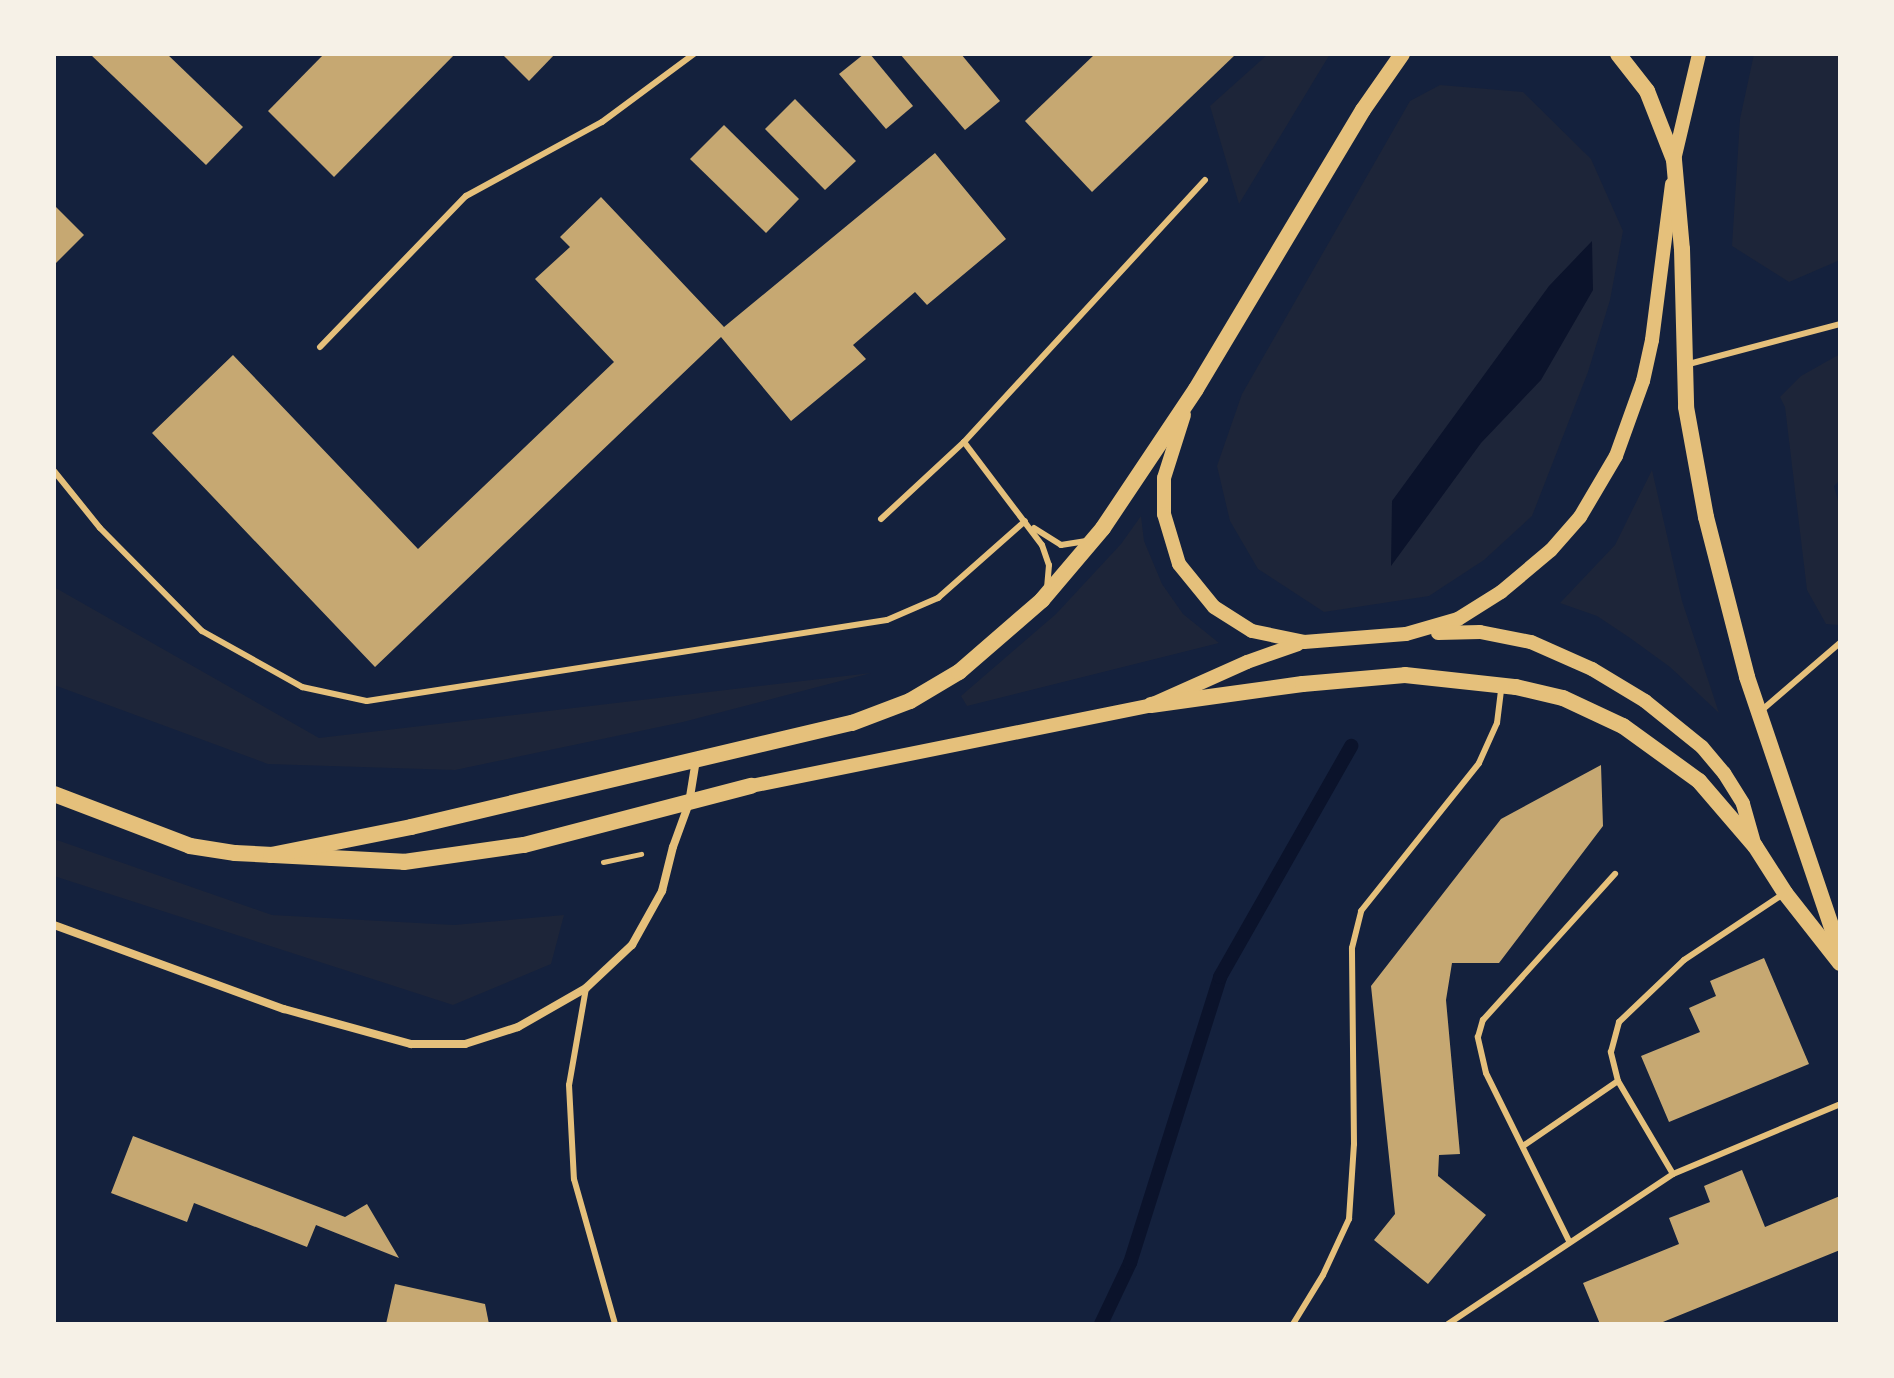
<!DOCTYPE html>
<style>
body{margin:0}
#map{position:relative;width:1894px;height:1378px;overflow:hidden;background:#14213d;font-family:"Fira Sans Condensed",sans-serif}
div>[style]{position:absolute}
[style*='--x']{left:calc(var(--x)*1px);top:calc(var(--y)*1px);width:calc(var(--w)*1px);rotate:calc(var(--a)*1deg)}
.green>*{inset:0;background:#1d2539}
.water>*{inset:0;background:#0b132b}
.stream>*{height:14px;margin:-7px;padding:0 7px;transform-origin:7px;border-radius:7px;background:#0b132b}
.building>*{inset:0;background:#c6a872}
.path>*{height:5px;margin:-2.5px;padding:0 2.5px;transform-origin:2.5px;border-radius:2.5px;background:#e5c07b}
.service>*{height:6px;margin:-3px;padding:0 3px;transform-origin:3px;border-radius:3px;background:#e5c07b}
.minor>*{height:8px;margin:-4px;padding:0 4px;transform-origin:4px;border-radius:4px;background:#e5c07b}
.tertiary>*{height:14px;margin:-7px;padding:0 7px;transform-origin:7px;border-radius:7px;background:#e5c07b}
.secondary>*{height:16px;margin:-8px;padding:0 8px;transform-origin:8px;border-radius:8px;background:#e5c07b}
span{translate:-50% -50%;white-space:nowrap;text-align:center;line-height:1.15;-webkit-text-stroke:8px #f6f1e7;paint-order:stroke}
.frame{position:absolute;inset:0;border:56px solid #f6f1e7;pointer-events:none}
</style>
<div id="map">
<div class="green">
<div style="clip-path:polygon(1268px 54px,1330px 54px,1239px 204px,1210px 106px)"></div>
<div style="clip-path:polygon(1754px 54px,1840px 54px,1840px 260px,1789px 282px,1732px 246px,1740px 119px)"></div>
<div style="clip-path:polygon(1440px 85px,1523px 92px,1591px 159px,1623px 231px,1610px 300px,1588px 372px,1532px 516px,1484px 560px,1429px 596px,1324px 612px,1258px 569px,1230px 521px,1217px 466px,1242px 394px,1410px 101px)"></div>
<div style="clip-path:polygon(1840px 354px,1840px 480px,1834px 486px,1840px 508px,1838px 625px,1826px 624px,1807px 590px,1785px 407px,1780px 397px,1801px 376px)"></div>
<div style="clip-path:polygon(1652px 470px,1682px 601px,1719px 713px,1670px 667px,1630px 638px,1597px 616px,1560px 603px,1615px 545px)"></div>
<div style="clip-path:polygon(1141px 516px,1144px 541px,1162px 584px,1183px 614px,1219px 643px,967px 706px,961px 696px,1056px 614px,1121px 544px)"></div>
<div style="clip-path:polygon(54px 587px,319px 738px,871px 673px,683px 722px,455px 770px,268px 764px,54px 685px)"></div>
<div style="clip-path:polygon(54px 839px,272px 915px,454px 925px,564px 915px,551px 964px,453px 1005px,54px 876px)"></div>
</div>
<div class="water">
<div style="clip-path:polygon(1592px 241px,1593px 290px,1541px 380px,1481px 443px,1391px 566px,1392px 501px,1549px 286px)"></div>
</div>
<div class="stream">
<div style="--x:1101;--y:1324;--w:68;--a:-64.6"></div>
<div style="--x:1130;--y:1263;--w:300;--a:-72.5"></div>
<div style="--x:1220;--y:977;--w:266;--a:-60.4"></div>
</div>
<div class="building">
<div style="clip-path:polygon(90px 54px,167px 54px,243px 127px,206px 165px)"></div>
<div style="clip-path:polygon(324px 54px,455px 54px,334px 177px,268px 111px)"></div>
<div style="clip-path:polygon(502px 54px,555px 54px,529px 81px)"></div>
<div style="clip-path:polygon(864px 54px,870px 54px,913px 106px,886px 129px,839px 74px)"></div>
<div style="clip-path:polygon(900px 54px,961px 54px,1000px 101px,965px 130px)"></div>
<div style="clip-path:polygon(1095px 54px,1236px 54px,1092px 192px,1025px 121px)"></div>
<div style="clip-path:polygon(795px 99px,856px 161px,825px 190px,765px 129px)"></div>
<div style="clip-path:polygon(724px 125px,799px 199px,766px 233px,690px 159px)"></div>
<div style="clip-path:polygon(935px 153px,1006px 239px,927px 305px,915px 292px,853px 345px,866px 359px,791px 421px,721px 337px,375px 667px,152px 433px,233px 355px,418px 549px,614px 362px,535px 279px,570px 247px,560px 237px,601px 197px,724px 327px)"></div>
<div style="clip-path:polygon(54px 205px,84px 235px,54px 265px)"></div>
<div style="clip-path:polygon(1601px 765px,1603px 826px,1499px 963px,1452px 963px,1446px 1000px,1460px 1154px,1439px 1155px,1438px 1176px,1486px 1215px,1428px 1284px,1374px 1240px,1395px 1214px,1371px 986px,1501px 819px)"></div>
<div style="clip-path:polygon(1764px 958px,1809px 1064px,1669px 1122px,1641px 1056px,1700px 1032px,1689px 1008px,1716px 996px,1710px 981px)"></div>
<div style="clip-path:polygon(133px 1136px,345px 1217px,367px 1204px,399px 1258px,316px 1225px,307px 1247px,194px 1203px,187px 1222px,111px 1193px)"></div>
<div style="clip-path:polygon(1742px 1170px,1765px 1227px,1840px 1196px,1840px 1250px,1658px 1324px,1600px 1324px,1583px 1283px,1679px 1244px,1669px 1218px,1710px 1202px,1704px 1186px)"></div>
<div style="clip-path:polygon(395px 1284px,485px 1304px,489px 1324px,386px 1324px)"></div>
</div>
<div class="path">
<div style="--x:603;--y:862;--w:39;--a:-12"></div>
</div>
<div class="service">
<div style="--x:320;--y:347;--w:210;--a:-46"></div>
<div style="--x:466;--y:196;--w:155;--a:-28.6"></div>
<div style="--x:602;--y:122;--w:114;--a:-36.5"></div>
<div style="--x:1685;--y:365;--w:160;--a:-14.8"></div>
<div style="--x:964;--y:442;--w:129;--a:52.9"></div>
<div style="--x:1042;--y:545;--w:21;--a:71"></div>
<div style="--x:1049;--y:565;--w:21;--a:95"></div>
<div style="--x:54;--y:471;--w:73;--a:51.1"></div>
<div style="--x:100;--y:528;--w:145;--a:45.3"></div>
<div style="--x:202;--y:631;--w:115;--a:29.2"></div>
<div style="--x:302;--y:687;--w:66;--a:12.2"></div>
<div style="--x:367;--y:701;--w:526;--a:-8.85"></div>
<div style="--x:887;--y:620;--w:56;--a:-23.3"></div>
<div style="--x:938;--y:598;--w:116;--a:-41.5"></div>
<div style="--x:881;--y:519;--w:113;--a:-42.9"></div>
<div style="--x:964;--y:442;--w:356;--a:-47.4"></div>
<div style="--x:1034;--y:528;--w:32;--a:32"></div>
<div style="--x:1061;--y:545;--w:24;--a:-9"></div>
<div style="--x:1762;--y:710;--w:103;--a:-40.7"></div>
<div style="--x:586;--y:988;--w:98;--a:99.9"></div>
<div style="--x:569;--y:1085;--w:94;--a:87"></div>
<div style="--x:574;--y:1179;--w:151;--a:74.2"></div>
<div style="--x:1523;--y:1146;--w:115;--a:-34.4"></div>
<div style="--x:1673;--y:1174;--w:108;--a:-120.6"></div>
<div style="--x:1618;--y:1081;--w:30;--a:-104"></div>
<div style="--x:1611;--y:1052;--w:31;--a:-75"></div>
<div style="--x:1619;--y:1022;--w:90;--a:-43.6"></div>
<div style="--x:1684;--y:960;--w:121;--a:-33.6"></div>
<div style="--x:1569;--y:1241;--w:187;--a:-116.3"></div>
<div style="--x:1486;--y:1073;--w:37;--a:-103"></div>
<div style="--x:1478;--y:1037;--w:18;--a:-74"></div>
<div style="--x:1483;--y:1020;--w:197;--a:-47.9"></div>
<div style="--x:1293;--y:1324;--w:57;--a:-58.5"></div>
<div style="--x:1323;--y:1275;--w:62;--a:-65.1"></div>
<div style="--x:1349;--y:1219;--w:75;--a:-86.2"></div>
<div style="--x:1354;--y:1144;--w:196;--a:-90.6"></div>
<div style="--x:1352;--y:948;--w:38;--a:-76"></div>
<div style="--x:1361;--y:911;--w:189;--a:-51.4"></div>
<div style="--x:1479;--y:763;--w:44;--a:-65.8"></div>
<div style="--x:1497;--y:723;--w:35;--a:-83"></div>
<div style="--x:1448;--y:1324;--w:270;--a:-33.7"></div>
<div style="--x:1673;--y:1174;--w:181;--a:-22.7"></div>
</div>
<div class="minor">
<div style="--x:54;--y:925;--w:245;--a:20.1"></div>
<div style="--x:284;--y:1009;--w:132;--a:15.4"></div>
<div style="--x:411;--y:1044;--w:54;--a:0"></div>
<div style="--x:465;--y:1044;--w:56;--a:-17.8"></div>
<div style="--x:518;--y:1027;--w:78;--a:-29.8"></div>
<div style="--x:586;--y:988;--w:63;--a:-43.1"></div>
<div style="--x:632;--y:945;--w:62;--a:-60.9"></div>
<div style="--x:662;--y:891;--w:45;--a:-76"></div>
<div style="--x:673;--y:847;--w:47;--a:-70"></div>
<div style="--x:689;--y:803;--w:44;--a:-80.8"></div>
</div>
<div class="tertiary">
<div style="--x:1674;--y:160;--w:109;--a:-76.7"></div>
<div style="--x:1184;--y:415;--w:66;--a:107.6"></div>
<div style="--x:1164;--y:478;--w:36;--a:90"></div>
<div style="--x:1164;--y:514;--w:52;--a:73.3"></div>
<div style="--x:1179;--y:564;--w:55;--a:50.9"></div>
<div style="--x:1214;--y:607;--w:45;--a:32.3"></div>
<div style="--x:1252;--y:631;--w:53;--a:11.9"></div>
<div style="--x:1304;--y:642;--w:102;--a:-4.5"></div>
<div style="--x:1406;--y:634;--w:54;--a:-16.1"></div>
<div style="--x:1458;--y:619;--w:51;--a:-32.1"></div>
<div style="--x:1501;--y:592;--w:65;--a:-40"></div>
<div style="--x:1551;--y:550;--w:44;--a:-48.7"></div>
<div style="--x:1580;--y:517;--w:71;--a:-59.5"></div>
<div style="--x:1616;--y:456;--w:80;--a:-70.2"></div>
<div style="--x:1643;--y:381;--w:42;--a:-77.6"></div>
<div style="--x:1652;--y:340;--w:157;--a:-82.7"></div>
<div style="--x:1438;--y:633;--w:42;--a:-1.4"></div>
<div style="--x:1480;--y:632;--w:52;--a:11.1"></div>
<div style="--x:1531;--y:642;--w:67;--a:23.9"></div>
<div style="--x:1592;--y:669;--w:62;--a:31.1"></div>
<div style="--x:1645;--y:701;--w:73;--a:38.9"></div>
<div style="--x:1702;--y:747;--w:34;--a:50"></div>
<div style="--x:1724;--y:773;--w:36;--a:58"></div>
<div style="--x:1743;--y:804;--w:44;--a:74.1"></div>
<div style="--x:751;--y:786;--w:408;--a:-11.4"></div>
<div style="--x:1151;--y:705;--w:105;--a:-24.1"></div>
<div style="--x:1247;--y:662;--w:54;--a:-19.4"></div>
</div>
<div class="secondary">
<div style="--x:1618;--y:54;--w:47;--a:51.9"></div>
<div style="--x:1647;--y:91;--w:74;--a:68.6"></div>
<div style="--x:1674;--y:160;--w:89;--a:84.9"></div>
<div style="--x:1682;--y:249;--w:158;--a:88.5"></div>
<div style="--x:1686;--y:407;--w:112;--a:79.7"></div>
<div style="--x:1706;--y:517;--w:165;--a:75.6"></div>
<div style="--x:1747;--y:677;--w:289;--a:71.3"></div>
<div style="--x:1151;--y:705;--w:153;--a:-7.9"></div>
<div style="--x:1303;--y:684;--w:102;--a:-5"></div>
<div style="--x:1405;--y:675;--w:112;--a:6.2"></div>
<div style="--x:1516;--y:687;--w:48;--a:13.2"></div>
<div style="--x:1563;--y:698;--w:66;--a:25"></div>
<div style="--x:1623;--y:726;--w:94;--a:35.9"></div>
<div style="--x:1699;--y:781;--w:86;--a:49.3"></div>
<div style="--x:1755;--y:846;--w:56;--a:57.4"></div>
<div style="--x:1785;--y:893;--w:89;--a:51.8"></div>
<div style="--x:54;--y:794;--w:146;--a:20.9"></div>
<div style="--x:190;--y:846;--w:46;--a:8.8"></div>
<div style="--x:235;--y:853;--w:169;--a:3"></div>
<div style="--x:404;--y:862;--w:121;--a:-8.1"></div>
<div style="--x:524;--y:845;--w:235;--a:-14.6"></div>
<div style="--x:271;--y:855;--w:143;--a:-11.3"></div>
<div style="--x:411;--y:827;--w:453;--a:-13.3"></div>
<div style="--x:852;--y:723;--w:62;--a:-20.8"></div>
<div style="--x:910;--y:701;--w:57;--a:-30.6"></div>
<div style="--x:959;--y:672;--w:110;--a:-40.9"></div>
<div style="--x:1042;--y:600;--w:94;--a:-49.7"></div>
<div style="--x:1103;--y:528;--w:167;--a:-56.2"></div>
<div style="--x:1196;--y:389;--w:325;--a:-59.1"></div>
<div style="--x:1363;--y:110;--w:68;--a:-55.1"></div>
</div>
<div class="frame"></div>
</div>
